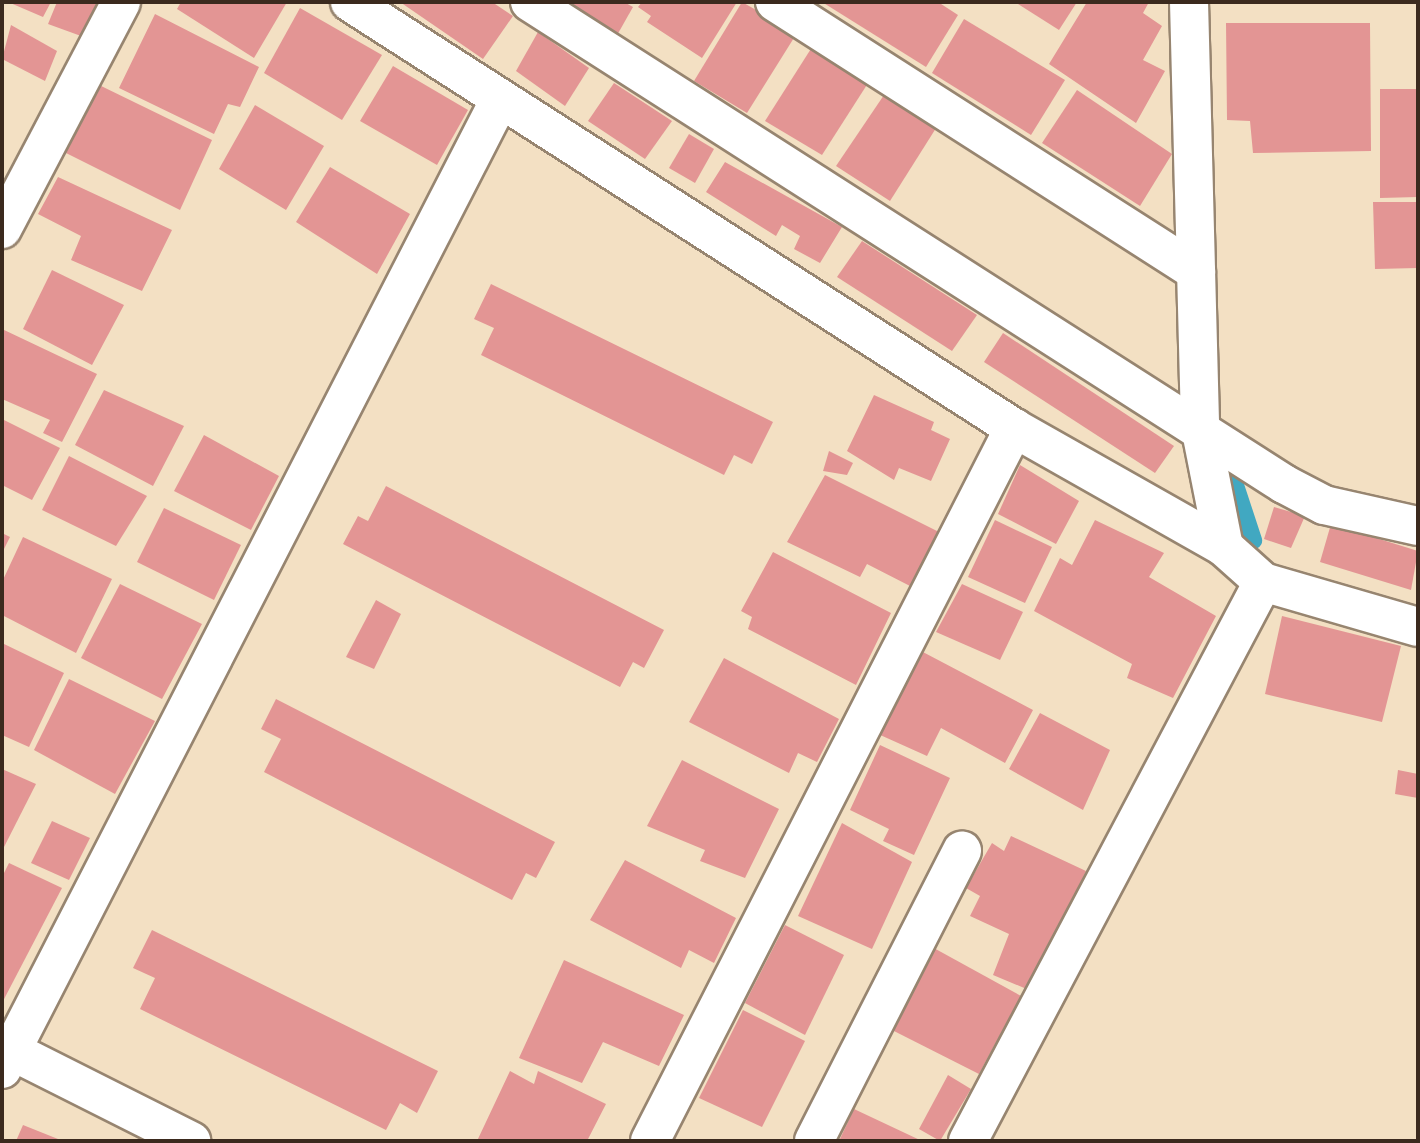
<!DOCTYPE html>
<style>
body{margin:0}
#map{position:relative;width:1420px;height:1143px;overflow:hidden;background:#f3e0c3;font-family:"Indie Flower",sans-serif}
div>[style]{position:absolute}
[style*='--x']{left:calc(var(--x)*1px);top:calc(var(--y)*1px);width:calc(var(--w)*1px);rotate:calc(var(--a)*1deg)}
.stream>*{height:18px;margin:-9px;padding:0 9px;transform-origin:9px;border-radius:9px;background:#41a8c1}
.building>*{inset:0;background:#e39594}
.roads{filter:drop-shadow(2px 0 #978570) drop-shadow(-2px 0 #978570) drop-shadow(0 2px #978570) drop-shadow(0 -2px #978570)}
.minor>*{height:38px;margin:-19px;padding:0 19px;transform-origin:19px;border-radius:19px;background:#fff}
span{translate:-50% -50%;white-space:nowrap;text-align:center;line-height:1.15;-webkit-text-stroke:6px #fbf7ec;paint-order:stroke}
.frame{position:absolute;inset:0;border:4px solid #3b2a1e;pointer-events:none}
</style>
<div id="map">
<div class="stream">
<div style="--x:1231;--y:473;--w:71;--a:71.8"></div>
</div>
<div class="building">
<div style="clip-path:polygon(8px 2px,51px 2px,43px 17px)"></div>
<div style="clip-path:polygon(57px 2px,97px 2px,81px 36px,48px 24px)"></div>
<div style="clip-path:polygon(181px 2px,287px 2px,254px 58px,177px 9px)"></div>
<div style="clip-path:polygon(400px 2px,492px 2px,513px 16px,483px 59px)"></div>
<div style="clip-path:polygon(574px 2px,624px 2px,633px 7px,616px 37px,569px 8px)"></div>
<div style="clip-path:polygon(642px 2px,737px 2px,702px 58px,647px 22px,651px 16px,638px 7px)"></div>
<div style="clip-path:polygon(742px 2px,797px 33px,747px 113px,694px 81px)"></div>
<div style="clip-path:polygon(822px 2px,938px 2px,958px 15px,926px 67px)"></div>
<div style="clip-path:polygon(1015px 2px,1077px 2px,1059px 30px)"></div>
<div style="clip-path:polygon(1087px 2px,1149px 2px,1143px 13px,1162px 26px,1143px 60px,1165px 71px,1136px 123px,1049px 64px)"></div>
<div style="clip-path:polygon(300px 8px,382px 55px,342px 120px,264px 73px)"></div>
<div style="clip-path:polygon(155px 14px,259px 67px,240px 107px,228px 104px,214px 134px,119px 88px)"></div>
<div style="clip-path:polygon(964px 19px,1065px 80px,1031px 135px,932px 73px)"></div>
<div style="clip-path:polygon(1226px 23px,1370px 23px,1371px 151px,1253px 153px,1250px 121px,1227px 120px)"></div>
<div style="clip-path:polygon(11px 25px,57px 51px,45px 81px,2px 59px)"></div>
<div style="clip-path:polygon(538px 32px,589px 68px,565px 106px,516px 71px)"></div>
<div style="clip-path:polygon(814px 44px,870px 80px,822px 155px,765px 121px)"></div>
<div style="clip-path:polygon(393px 66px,468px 110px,437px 165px,360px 121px)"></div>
<div style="clip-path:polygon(614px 83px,672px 121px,645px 159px,588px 121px)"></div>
<div style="clip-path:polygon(97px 84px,212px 140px,180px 210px,64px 152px)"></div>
<div style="clip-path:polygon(1380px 89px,1418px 89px,1418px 197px,1380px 198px)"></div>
<div style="clip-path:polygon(1077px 90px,1172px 154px,1140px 206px,1042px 143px)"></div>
<div style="clip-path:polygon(886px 92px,938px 125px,890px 201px,836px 166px)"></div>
<div style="clip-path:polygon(255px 105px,324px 146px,286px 210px,219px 169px)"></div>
<div style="clip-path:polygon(689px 134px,714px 149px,695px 183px,669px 168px)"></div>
<div style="clip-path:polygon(725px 162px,842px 227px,820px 263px,794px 249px,800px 236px,782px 225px,776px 236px,706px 192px)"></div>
<div style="clip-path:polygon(330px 167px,410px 214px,377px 274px,296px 222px)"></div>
<div style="clip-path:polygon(58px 177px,172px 230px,142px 291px,71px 260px,81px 236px,38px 214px)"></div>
<div style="clip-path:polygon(1373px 202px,1418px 202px,1418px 268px,1375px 269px)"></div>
<div style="clip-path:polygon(862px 241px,977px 315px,952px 351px,837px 277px)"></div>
<div style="clip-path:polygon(52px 270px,124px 305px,92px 365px,23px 329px)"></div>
<div style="clip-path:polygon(491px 284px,773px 422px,752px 464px,734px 455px,724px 475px,481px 355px,494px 328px,474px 319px)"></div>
<div style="clip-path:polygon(2px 329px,97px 374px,62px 442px,43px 433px,50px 420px,2px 399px)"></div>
<div style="clip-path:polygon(1003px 333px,1174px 446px,1155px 473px,984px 362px)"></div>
<div style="clip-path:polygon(104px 390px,184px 426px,153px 486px,75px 445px)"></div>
<div style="clip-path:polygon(874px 395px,934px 422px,931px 430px,950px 439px,931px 481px,899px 468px,894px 480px,847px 451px)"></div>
<div style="clip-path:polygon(2px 419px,60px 448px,32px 500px,2px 485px)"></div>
<div style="clip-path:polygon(204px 435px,279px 476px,251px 530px,174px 491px)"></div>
<div style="clip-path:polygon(829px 451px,853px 463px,847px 475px,823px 471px)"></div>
<div style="clip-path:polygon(69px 456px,147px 496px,116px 546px,42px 510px)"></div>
<div style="clip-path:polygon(1020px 465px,1079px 501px,1056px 544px,998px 514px)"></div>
<div style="clip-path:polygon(825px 475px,939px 532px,910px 586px,867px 564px,860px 577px,787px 542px)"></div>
<div style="clip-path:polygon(386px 486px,664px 630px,644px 668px,633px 662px,620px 687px,343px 544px,358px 516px,368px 521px)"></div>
<div style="clip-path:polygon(1274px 507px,1305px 516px,1291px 548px,1264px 539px)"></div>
<div style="clip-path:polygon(164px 508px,241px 545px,214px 600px,137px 562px)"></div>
<div style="clip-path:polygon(995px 520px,1052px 547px,1025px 603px,968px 577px)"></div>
<div style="clip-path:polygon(1095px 520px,1164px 553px,1149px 577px,1216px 616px,1173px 698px,1127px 678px,1132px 664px,1034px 611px,1060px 558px,1072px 565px)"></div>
<div style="clip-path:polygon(1331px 524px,1418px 551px,1411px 590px,1320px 562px)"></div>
<div style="clip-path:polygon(2px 533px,10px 537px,2px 553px)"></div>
<div style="clip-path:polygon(23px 537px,112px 579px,76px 653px,2px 615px,2px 582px)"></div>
<div style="clip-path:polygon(773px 552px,891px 613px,856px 685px,748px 629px,752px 617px,741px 611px)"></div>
<div style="clip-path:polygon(120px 584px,202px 624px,162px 699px,81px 658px)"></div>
<div style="clip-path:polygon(962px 584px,1023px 612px,1000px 660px,936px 632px)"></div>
<div style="clip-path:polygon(376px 600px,401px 614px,374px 669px,346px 657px)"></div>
<div style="clip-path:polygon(1282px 616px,1401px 646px,1382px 722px,1265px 694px)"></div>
<div style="clip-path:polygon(2px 643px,64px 673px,29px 747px,2px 735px)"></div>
<div style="clip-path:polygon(921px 651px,1033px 710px,1005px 763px,941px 728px,927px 756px,878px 734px)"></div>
<div style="clip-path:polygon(724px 658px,839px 719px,817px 762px,798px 753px,789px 773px,689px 722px)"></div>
<div style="clip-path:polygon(69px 679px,155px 721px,115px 794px,34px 750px)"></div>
<div style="clip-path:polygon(276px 699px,555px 842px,536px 878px,526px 873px,512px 900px,264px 772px,281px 739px,261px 729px)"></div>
<div style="clip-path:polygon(1040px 713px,1110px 750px,1083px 810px,1009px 769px)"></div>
<div style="clip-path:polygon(880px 745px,950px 778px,914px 855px,883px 841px,889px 829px,850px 810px)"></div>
<div style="clip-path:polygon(682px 760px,779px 809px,745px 878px,700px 861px,705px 850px,647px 826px)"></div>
<div style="clip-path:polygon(2px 769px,36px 784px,2px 851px)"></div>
<div style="clip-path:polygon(1398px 770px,1418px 774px,1418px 798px,1395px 794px)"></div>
<div style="clip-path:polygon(52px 821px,90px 838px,69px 880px,31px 863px)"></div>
<div style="clip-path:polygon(842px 823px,912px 862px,872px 949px,798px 916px)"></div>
<div style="clip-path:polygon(1011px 836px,1086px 871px,1029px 990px,993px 975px,1009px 934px,970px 916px,980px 896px,966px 888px,992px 843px,1004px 851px)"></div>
<div style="clip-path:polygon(625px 860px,736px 918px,714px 963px,689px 950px,681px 968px,590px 920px)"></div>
<div style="clip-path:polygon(9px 863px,62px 888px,2px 1003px,2px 877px)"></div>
<div style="clip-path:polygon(785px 925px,844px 955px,805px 1035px,745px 1003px)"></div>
<div style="clip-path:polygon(152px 930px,438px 1071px,417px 1113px,400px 1103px,386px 1130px,140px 1009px,155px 978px,133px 968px)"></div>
<div style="clip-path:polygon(932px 947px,1021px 996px,979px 1074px,890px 1029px)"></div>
<div style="clip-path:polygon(564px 960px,684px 1015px,659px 1066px,603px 1042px,582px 1083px,519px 1058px)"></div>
<div style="clip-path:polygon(743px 1010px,805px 1041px,762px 1127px,699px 1098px)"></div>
<div style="clip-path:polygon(510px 1071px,534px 1084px,538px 1071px,606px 1104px,587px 1141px,477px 1141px)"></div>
<div style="clip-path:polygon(948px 1075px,971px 1089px,940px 1141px,919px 1129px)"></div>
<div style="clip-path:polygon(854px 1109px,922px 1141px,839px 1141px)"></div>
<div style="clip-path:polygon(23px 1125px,63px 1141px,16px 1141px)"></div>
</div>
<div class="roads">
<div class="minor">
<div style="--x:350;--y:2;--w:789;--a:32.68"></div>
<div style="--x:1014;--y:428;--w:241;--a:29.5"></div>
<div style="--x:1224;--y:547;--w:52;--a:41.9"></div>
<div style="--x:1263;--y:582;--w:161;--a:16.2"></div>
<div style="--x:530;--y:2;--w:895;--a:32.59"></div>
<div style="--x:1284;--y:484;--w:45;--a:27.7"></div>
<div style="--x:1324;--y:505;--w:96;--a:12.6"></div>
<div style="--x:775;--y:2;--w:500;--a:32.6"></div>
<div style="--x:1189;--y:2;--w:424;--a:88.5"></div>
<div style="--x:1200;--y:426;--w:123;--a:78.8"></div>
<div style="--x:2;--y:229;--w:256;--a:-62.3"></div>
<div style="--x:2;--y:1046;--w:212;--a:26.7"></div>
<div style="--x:2;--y:1069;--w:1088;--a:-62.82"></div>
<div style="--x:650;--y:1141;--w:801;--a:-62.95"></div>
<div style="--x:814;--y:1141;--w:326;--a:-63"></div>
<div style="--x:968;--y:1141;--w:632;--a:-62.18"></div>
</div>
</div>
<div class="frame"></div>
</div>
